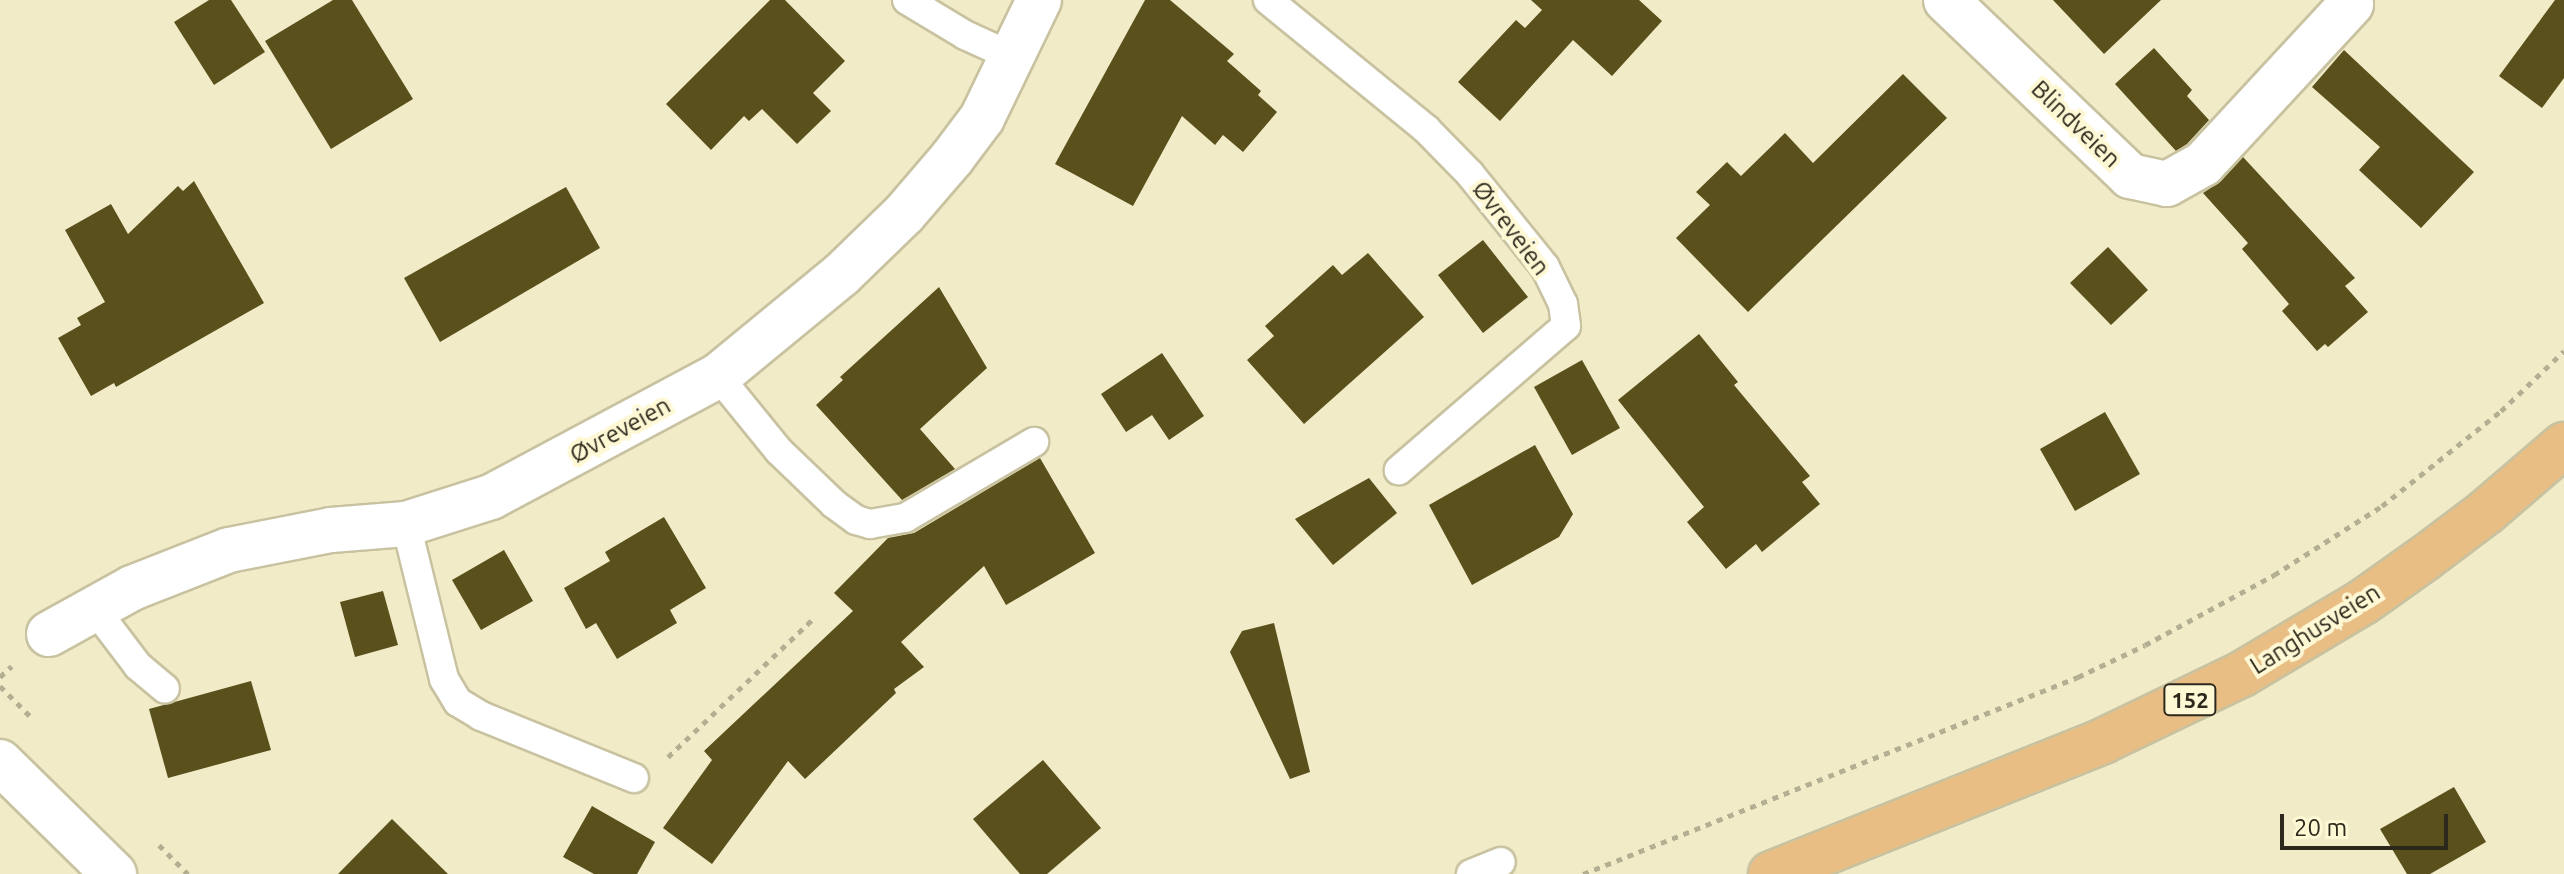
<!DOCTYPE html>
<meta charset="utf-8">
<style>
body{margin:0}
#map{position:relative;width:2564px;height:874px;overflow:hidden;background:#f1ebc8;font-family:Ubuntu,sans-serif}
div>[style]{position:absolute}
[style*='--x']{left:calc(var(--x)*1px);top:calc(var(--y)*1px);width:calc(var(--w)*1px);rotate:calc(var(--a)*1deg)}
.building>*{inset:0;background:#59501c}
.path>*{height:5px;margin-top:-2.5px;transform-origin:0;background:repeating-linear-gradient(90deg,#b4af93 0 6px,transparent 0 12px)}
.roads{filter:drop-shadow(2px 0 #c8c2a0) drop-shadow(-2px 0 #c8c2a0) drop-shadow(0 2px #c8c2a0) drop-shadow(0 -2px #c8c2a0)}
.service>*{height:28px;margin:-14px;padding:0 14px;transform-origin:14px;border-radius:14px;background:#fff}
.minor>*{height:44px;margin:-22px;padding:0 22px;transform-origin:22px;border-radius:22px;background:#fff}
.tertiary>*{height:44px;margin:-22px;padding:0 22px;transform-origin:22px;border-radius:22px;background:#fff}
.primary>*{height:44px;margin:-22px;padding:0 22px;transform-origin:22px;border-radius:22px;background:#e8be84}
span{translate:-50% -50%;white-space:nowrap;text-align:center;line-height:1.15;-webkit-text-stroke:8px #fef8d5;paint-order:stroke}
.shield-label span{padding:2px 6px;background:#fef8d5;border:2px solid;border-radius:6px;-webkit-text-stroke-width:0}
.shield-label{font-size:22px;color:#2c291c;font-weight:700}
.street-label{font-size:24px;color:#2c291c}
.scale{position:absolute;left:2280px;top:814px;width:168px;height:36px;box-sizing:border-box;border:4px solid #2c291c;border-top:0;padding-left:10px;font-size:24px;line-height:28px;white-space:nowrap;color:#2c291c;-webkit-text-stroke:6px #fef8d5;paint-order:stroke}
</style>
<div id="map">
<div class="building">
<div style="clip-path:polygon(209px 0,231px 0,265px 52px,214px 85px,174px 22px)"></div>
<div style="clip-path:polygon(333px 0,352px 0,413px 99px,331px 149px,265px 41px)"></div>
<div style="clip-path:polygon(770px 0,785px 0,845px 61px,813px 93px,831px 111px,797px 144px,762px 109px,749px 121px,744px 116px,711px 150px,666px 104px)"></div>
<div style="clip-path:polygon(1145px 0,1170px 0,1234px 54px,1227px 61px,1261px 91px,1258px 95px,1277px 112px,1243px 152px,1223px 135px,1215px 145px,1182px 116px,1133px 206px,1055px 164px)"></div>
<div style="clip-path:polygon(1531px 0,1639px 0,1662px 21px,1612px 76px,1573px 40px,1500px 121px,1458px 82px,1516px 20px,1525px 28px,1542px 10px)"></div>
<div style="clip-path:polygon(2053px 0,2161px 0,2104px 54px)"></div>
<div style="clip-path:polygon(2555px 0,2564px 0,2564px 78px,2542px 108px,2499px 76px)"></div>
<div style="clip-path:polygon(2154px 48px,2192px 90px,2187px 96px,2209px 120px,2187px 144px,2176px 151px,2115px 84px)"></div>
<div style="clip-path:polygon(2344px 50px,2474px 172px,2421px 228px,2359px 170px,2380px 147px,2312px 87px)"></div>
<div style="clip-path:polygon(1903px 74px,1947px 118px,1748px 312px,1676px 238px,1710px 205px,1696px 192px,1727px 162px,1741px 176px,1785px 133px,1813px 163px)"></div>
<div style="clip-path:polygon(2243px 157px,2355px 278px,2345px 286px,2368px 312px,2328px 347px,2325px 344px,2317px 351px,2282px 311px,2289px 304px,2242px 249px,2248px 243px,2203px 193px,2221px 181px)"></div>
<div style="clip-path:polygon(194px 181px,264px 303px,116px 387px,114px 383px,91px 396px,58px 338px,81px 325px,77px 318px,105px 302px,65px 230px,111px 204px,128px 234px,178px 186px,183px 191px)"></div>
<div style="clip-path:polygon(566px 187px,600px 248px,440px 342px,404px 278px)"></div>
<div style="clip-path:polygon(1483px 240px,1528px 297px,1483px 333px,1438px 275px)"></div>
<div style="clip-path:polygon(2108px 247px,2148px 290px,2111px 325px,2070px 283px)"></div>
<div style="clip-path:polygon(1368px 253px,1424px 317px,1304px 424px,1247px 360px,1274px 336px,1265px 326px,1333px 265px,1342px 275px)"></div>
<div style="clip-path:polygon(939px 287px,987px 368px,920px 429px,955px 469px,902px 500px,816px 405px,843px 380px,840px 377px)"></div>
<div style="clip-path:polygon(1699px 334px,1738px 382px,1734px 385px,1810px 476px,1802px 482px,1820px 504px,1762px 552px,1756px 544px,1726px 569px,1687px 522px,1704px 507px,1618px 400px)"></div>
<div style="clip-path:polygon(1162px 353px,1204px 416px,1169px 440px,1152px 415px,1126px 432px,1101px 394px)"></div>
<div style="clip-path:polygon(1582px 360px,1620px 428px,1572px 455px,1534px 387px)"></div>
<div style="clip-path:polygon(2105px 412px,2140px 474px,2075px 511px,2040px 449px)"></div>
<div style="clip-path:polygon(1535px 445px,1573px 514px,1559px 537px,1472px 585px,1429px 505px)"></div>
<div style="clip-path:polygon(1040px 458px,1095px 553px,1006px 605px,984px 566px,901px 642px,924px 667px,894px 689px,896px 693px,805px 779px,788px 761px,712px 864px,663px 828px,712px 760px,704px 751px,853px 611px,834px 593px,888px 538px,914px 533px)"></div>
<div style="clip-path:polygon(1369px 478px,1397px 513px,1333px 565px,1295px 519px)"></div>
<div style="clip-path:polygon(664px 517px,706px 588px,670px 610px,677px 623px,617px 659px,596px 623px,586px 629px,564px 588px,610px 561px,605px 552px)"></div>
<div style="clip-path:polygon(504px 550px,533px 601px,481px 630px,452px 580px)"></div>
<div style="clip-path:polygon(383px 591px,398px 645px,355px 657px,340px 602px)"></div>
<div style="clip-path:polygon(1274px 623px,1310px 772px,1290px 779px,1230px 652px,1242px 631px)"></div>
<div style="clip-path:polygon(251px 681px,271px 750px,168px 778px,149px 709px)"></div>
<div style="clip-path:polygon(1043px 760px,1101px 828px,1047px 874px,1020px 874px,973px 819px)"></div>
<div style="clip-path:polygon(2454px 787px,2486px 842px,2430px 874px,2407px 874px,2380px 829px)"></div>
<div style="clip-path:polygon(592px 806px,655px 842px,637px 874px,594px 874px,563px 857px)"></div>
<div style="clip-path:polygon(392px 819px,448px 874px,338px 874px)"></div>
</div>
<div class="path">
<div style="--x:0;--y:677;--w:16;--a:-43"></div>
<div style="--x:0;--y:686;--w:47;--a:45"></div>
<div style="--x:668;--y:757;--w:199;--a:-43.6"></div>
<div style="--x:159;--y:845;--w:41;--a:45"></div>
<div style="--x:1583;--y:874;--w:533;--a:-21.7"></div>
<div style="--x:2078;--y:677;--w:74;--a:-25.5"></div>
<div style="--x:2145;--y:645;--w:147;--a:-28.5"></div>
<div style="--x:2274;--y:575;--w:128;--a:-32.6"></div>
<div style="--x:2382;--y:506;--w:152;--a:-38.6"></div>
<div style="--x:2501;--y:411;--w:87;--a:-43.6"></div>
</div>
<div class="roads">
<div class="service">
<div style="--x:907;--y:0;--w:68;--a:31.1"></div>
<div style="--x:965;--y:35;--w:51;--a:24.5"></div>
<div style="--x:1268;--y:0;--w:204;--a:39.2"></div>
<div style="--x:1426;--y:129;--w:63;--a:45.6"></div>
<div style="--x:1470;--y:174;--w:119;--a:51.1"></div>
<div style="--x:1545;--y:267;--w:41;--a:64.1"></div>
<div style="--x:1563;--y:304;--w:22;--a:82"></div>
<div style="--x:1566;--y:326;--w:221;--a:139.2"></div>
<div style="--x:718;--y:376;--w:97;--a:50.9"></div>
<div style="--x:779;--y:451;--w:76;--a:43.9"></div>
<div style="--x:834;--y:504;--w:27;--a:36"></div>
<div style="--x:856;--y:520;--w:15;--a:16"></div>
<div style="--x:870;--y:524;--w:36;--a:-10"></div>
<div style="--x:905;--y:518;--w:150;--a:-30.5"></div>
<div style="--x:406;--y:524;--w:160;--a:76.2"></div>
<div style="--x:444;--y:679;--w:27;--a:59"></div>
<div style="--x:458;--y:702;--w:27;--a:31"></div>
<div style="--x:481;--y:716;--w:165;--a:22.1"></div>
<div style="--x:94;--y:608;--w:73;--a:52.8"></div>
<div style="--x:138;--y:666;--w:35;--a:40"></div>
<div style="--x:1471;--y:874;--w:32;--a:-22"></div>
</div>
<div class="minor">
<div style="--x:1946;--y:0;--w:255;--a:43.7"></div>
<div style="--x:2130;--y:176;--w:38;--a:12"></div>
<div style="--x:2167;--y:184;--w:41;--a:-29.1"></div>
<div style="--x:2203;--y:164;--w:218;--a:-47.2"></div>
<div style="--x:49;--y:634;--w:95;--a:-29"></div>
<div style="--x:132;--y:588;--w:104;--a:-21.4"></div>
<div style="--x:229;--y:550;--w:104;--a:-11.1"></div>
<div style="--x:331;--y:530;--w:75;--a:-4.6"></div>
<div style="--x:406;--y:524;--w:89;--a:-17.6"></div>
<div style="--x:491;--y:497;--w:257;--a:-28.1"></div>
<div style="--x:718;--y:376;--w:159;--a:-39.4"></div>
<div style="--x:841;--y:275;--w:88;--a:-44.1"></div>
<div style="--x:904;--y:214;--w:74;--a:-49.4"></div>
<div style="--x:952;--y:158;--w:50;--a:-53.1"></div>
<div style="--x:982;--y:118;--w:131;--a:-64.2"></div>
</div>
<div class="tertiary">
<div style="--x:0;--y:762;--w:160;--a:44.5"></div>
</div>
<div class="primary">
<div style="--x:1771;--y:874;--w:358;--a:-21.8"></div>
<div style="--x:2103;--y:741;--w:154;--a:-25.7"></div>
<div style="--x:2242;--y:674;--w:141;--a:-30.8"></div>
<div style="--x:2363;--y:602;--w:76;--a:-35.4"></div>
<div style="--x:2425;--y:558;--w:76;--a:-37"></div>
<div style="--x:2486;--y:512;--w:103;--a:-40.7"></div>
</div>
</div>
<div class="shield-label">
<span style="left:2190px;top:700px">152</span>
</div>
<div class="street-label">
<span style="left:2076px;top:124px;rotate:44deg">Blindveien</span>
<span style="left:1511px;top:228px;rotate:53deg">Øvreveien</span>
<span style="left:620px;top:430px;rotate:-29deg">Øvreveien</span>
<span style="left:2315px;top:629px;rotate:-32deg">Langhusveien</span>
</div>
<div class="scale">20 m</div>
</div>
